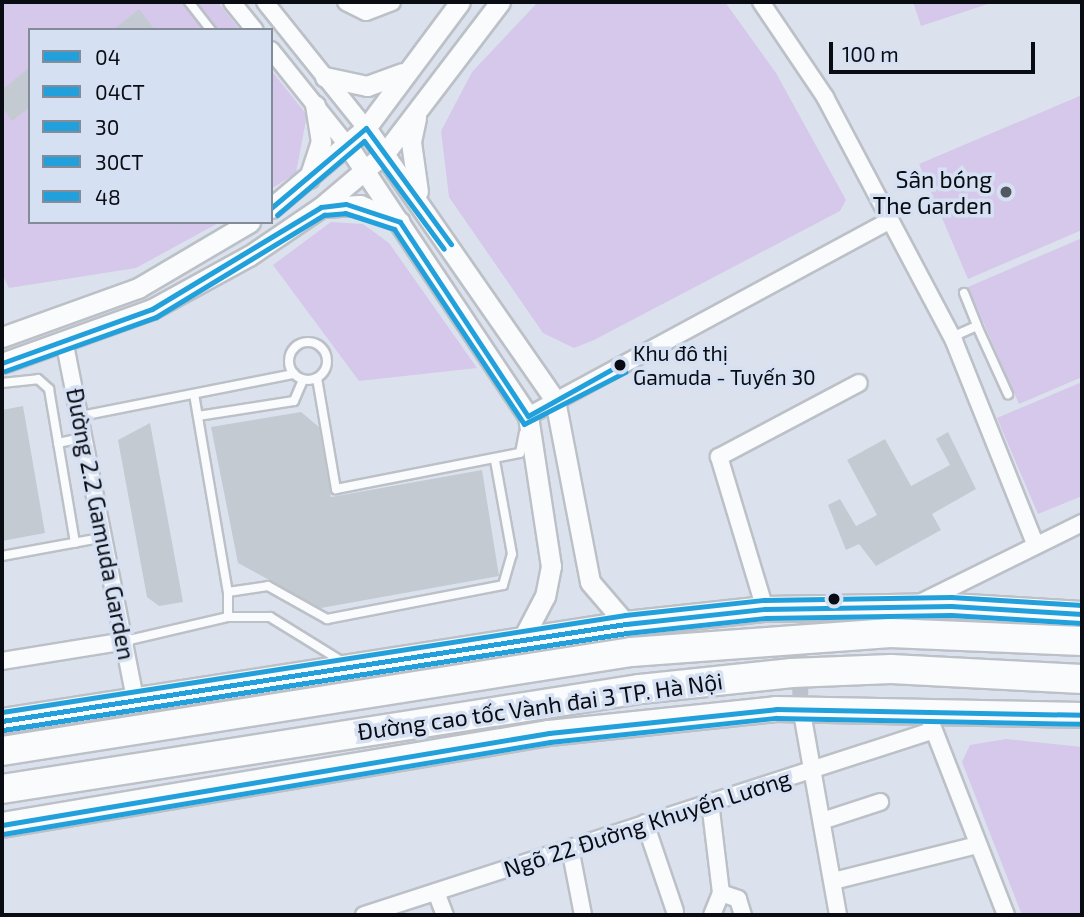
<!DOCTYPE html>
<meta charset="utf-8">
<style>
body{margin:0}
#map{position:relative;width:1084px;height:917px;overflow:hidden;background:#dce2ed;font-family:"Exo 2",sans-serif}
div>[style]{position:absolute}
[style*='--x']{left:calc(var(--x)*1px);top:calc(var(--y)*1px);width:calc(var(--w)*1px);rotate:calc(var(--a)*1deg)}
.green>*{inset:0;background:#d5c8ea}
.building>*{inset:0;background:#c4cad2}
.minor-tunnel>*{height:16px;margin-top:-8px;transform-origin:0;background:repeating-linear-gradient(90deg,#bcc2cc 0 16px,transparent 0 24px)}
.roads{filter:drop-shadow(2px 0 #bcc0c7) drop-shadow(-2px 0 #bcc0c7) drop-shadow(0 2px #bcc0c7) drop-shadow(0 -2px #bcc0c7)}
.service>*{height:8px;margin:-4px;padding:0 4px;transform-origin:4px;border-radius:4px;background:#fafbfc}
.service>.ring{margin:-4px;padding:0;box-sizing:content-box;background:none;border:8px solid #fafbfc;border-radius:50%}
.minor>*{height:16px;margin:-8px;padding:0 8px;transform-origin:8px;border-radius:8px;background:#fafbfc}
.tertiary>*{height:19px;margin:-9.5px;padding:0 9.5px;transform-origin:9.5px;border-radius:9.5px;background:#fafbfc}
.primary>*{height:24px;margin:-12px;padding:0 12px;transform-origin:12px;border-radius:12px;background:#fafbfc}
.motorway>*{height:28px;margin:-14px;padding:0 14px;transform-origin:14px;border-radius:14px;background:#fafbfc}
.bus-1>*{height:5px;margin:-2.5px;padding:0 2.5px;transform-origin:2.5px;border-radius:2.5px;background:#22a0db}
.bus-2>*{height:5px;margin:-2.5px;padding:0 2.5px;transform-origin:2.5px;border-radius:2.5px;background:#22a0db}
.bus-3>*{height:5px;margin:-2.5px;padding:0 2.5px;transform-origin:2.5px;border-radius:2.5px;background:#22a0db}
.bus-4>*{height:5px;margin:-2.5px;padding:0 2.5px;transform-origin:2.5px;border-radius:2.5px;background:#22a0db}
.bus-5>*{height:5px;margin:-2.5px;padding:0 2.5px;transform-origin:2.5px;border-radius:2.5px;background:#22a0db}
.dots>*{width:19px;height:19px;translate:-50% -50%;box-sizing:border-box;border:4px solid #d6e0f3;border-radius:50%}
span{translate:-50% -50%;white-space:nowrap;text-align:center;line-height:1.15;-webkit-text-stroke:7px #d6e0f3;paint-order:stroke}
.bus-label{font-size:21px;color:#090c12}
.left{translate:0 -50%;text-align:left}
.poi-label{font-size:23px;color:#090c12}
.right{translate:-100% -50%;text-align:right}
.street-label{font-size:23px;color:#090c12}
.frame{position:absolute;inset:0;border:4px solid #090c12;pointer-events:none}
.legend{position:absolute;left:28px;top:28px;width:245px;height:196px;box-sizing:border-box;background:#d6e0f3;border:2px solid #848b99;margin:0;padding:9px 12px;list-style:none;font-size:21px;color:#090c12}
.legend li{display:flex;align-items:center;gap:14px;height:35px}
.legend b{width:35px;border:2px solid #848b99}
.scale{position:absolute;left:829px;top:42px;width:206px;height:32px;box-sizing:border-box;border:4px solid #090c12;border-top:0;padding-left:9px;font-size:21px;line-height:24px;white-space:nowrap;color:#090c12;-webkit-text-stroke:5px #d6e0f3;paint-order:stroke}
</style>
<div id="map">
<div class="green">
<div style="clip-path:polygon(2px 2px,218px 2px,240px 30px,30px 30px,30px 222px,220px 222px,136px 268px,9px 288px,2px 274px)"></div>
<div style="clip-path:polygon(538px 2px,725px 2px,776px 73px,846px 200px,840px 211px,594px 340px,574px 348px,543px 333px,449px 197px,441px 131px,472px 72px)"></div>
<div style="clip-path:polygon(913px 2px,994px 2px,921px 26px)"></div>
<div style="clip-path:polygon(271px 70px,307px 115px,296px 173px,271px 189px)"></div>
<div style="clip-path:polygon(1082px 95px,1082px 230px,968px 279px,919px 164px)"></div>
<div style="clip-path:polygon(331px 222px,363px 224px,389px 243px,477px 368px,359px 381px,273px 265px)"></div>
<div style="clip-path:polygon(1082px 238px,1082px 377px,1019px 404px,968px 287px)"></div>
<div style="clip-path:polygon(1082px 382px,1082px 496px,1038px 514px,997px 418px)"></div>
<div style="clip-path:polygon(1006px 739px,1082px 747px,1082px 915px,1022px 915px,962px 762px,970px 745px)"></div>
</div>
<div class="building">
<div style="clip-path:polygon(139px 9px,155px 30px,113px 30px)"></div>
<div style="clip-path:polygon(30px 67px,30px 107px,12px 121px,2px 107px,2px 90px)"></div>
<div style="clip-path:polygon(23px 406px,45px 533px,2px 541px,2px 410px)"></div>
<div style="clip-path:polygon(301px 412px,319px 427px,331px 497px,482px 470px,499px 576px,321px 608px,238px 563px,211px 427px)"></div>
<div style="clip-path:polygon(150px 423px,183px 602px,159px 606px,147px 597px,118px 440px)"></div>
<div style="clip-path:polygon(948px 432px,976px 489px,932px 514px,941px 530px,876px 566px,859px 544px,846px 550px,828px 505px,840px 499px,856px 526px,877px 515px,847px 460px,885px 439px,911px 486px,950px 465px,936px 439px)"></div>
</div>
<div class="minor-tunnel">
<div style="--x:796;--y:607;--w:100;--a:87.1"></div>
</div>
<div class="roads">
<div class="service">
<div style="--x:189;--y:2;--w:36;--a:52"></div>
<div style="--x:964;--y:293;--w:35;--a:68"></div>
<div style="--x:952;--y:337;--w:27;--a:-24"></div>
<div style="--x:977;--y:326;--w:75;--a:65.5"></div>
<div class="ring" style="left:289px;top:342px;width:30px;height:30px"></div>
<div style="--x:317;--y:378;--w:113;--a:80.3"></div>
<div style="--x:336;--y:489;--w:187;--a:-11.1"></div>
<div style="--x:520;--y:453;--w:20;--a:-79"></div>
<div style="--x:2;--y:383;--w:36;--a:-6"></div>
<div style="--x:38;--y:379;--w:15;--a:42"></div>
<div style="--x:49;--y:389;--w:156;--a:80.4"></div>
<div style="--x:194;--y:394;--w:201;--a:80.3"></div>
<div style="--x:228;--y:592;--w:40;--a:-8.5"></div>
<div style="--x:268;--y:586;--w:68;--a:29.2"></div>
<div style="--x:327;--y:619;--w:179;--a:-10.9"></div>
<div style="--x:503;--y:585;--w:32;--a:-74"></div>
<div style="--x:512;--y:554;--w:96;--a:-100.3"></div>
<div style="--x:81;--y:416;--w:217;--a:-11.2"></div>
<div style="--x:198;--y:416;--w:97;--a:-8.9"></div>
<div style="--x:294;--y:401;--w:23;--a:-67"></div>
<div style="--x:58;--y:443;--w:29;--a:-12"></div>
<div style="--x:2;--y:556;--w:106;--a:-10.4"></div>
<div style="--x:228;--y:617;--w:42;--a:0"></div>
<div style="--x:270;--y:617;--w:86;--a:31.7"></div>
<div style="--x:125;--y:641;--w:106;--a:-13.1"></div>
<div style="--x:228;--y:617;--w:25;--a:-90"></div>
</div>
<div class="minor">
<div style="--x:232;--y:2;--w:36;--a:51"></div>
<div style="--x:265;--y:2;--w:161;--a:51.3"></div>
<div style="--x:346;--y:2;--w:22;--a:27"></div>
<div style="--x:366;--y:12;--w:28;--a:-21"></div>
<div style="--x:761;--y:2;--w:115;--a:56"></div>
<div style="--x:825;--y:97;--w:276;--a:62.1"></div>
<div style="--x:954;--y:341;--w:219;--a:68.2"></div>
<div style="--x:271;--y:50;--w:123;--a:51.3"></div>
<div style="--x:65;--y:345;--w:365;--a:78.8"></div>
<div style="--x:528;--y:416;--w:409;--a:-28.4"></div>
<div style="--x:918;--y:604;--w:183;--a:-26.3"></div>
<div style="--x:765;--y:609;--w:159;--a:-106.8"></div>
<div style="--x:719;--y:457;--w:158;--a:-27.9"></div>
<div style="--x:2;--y:661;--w:125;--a:-9.2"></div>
<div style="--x:801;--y:707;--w:211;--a:79.9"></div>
<div style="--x:930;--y:720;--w:209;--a:68.7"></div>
<div style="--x:710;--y:802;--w:92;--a:83.1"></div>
<div style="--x:721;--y:893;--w:24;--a:112"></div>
<div style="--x:825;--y:820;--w:58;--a:-18.1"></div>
<div style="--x:645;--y:823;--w:93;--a:71.2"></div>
<div style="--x:570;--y:848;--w:68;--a:79"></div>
<div style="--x:833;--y:881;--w:148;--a:-14"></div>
<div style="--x:436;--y:892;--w:25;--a:69"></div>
<div style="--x:721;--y:893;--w:18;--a:19"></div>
<div style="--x:738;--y:899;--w:17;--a:73"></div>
<div style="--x:364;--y:915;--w:596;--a:-17.98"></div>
</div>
<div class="tertiary">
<div style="--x:325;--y:77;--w:43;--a:12.1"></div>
<div style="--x:367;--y:86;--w:38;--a:-20"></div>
<div style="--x:416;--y:118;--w:25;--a:102"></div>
<div style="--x:411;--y:142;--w:50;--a:82"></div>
<div style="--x:366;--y:128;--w:331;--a:55.2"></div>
<div style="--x:555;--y:400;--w:185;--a:79.1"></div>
<div style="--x:590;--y:582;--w:55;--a:49.4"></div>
<div style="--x:348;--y:146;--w:324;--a:56.3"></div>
<div style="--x:528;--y:416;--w:152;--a:81.3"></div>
<div style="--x:551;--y:566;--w:31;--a:101"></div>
<div style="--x:545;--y:596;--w:50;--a:117.6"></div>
<div style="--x:309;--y:178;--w:38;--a:-72"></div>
<div style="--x:321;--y:142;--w:37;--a:-99"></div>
<div style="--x:322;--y:207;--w:38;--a:-3"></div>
<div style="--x:360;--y:205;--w:43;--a:23"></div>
<div style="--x:271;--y:208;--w:124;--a:-40.1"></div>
<div style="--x:366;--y:128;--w:157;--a:-53.3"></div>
<div style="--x:2;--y:337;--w:145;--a:-19.8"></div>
<div style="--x:138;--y:288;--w:130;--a:-30.5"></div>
<div style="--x:2;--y:363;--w:159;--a:-19.8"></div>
<div style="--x:152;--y:309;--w:111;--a:-28.7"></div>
<div style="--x:249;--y:256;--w:87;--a:-34.2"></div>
<div style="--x:321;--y:207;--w:84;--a:-40.2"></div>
<div style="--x:385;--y:153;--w:190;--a:-52.7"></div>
</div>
<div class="primary">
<div style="--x:2;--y:721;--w:631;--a:-8.84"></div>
<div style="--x:626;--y:624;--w:140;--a:-6.2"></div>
<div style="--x:765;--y:609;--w:186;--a:-0.9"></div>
<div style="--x:951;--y:606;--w:131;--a:3.5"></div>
<div style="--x:2;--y:825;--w:555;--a:-9.55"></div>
<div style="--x:549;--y:733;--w:228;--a:-6"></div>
<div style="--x:776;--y:709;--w:306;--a:1.1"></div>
</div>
<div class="motorway">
<div style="--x:2;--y:751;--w:637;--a:-8.94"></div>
<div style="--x:631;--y:652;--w:260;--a:-4.2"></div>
<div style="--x:890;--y:633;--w:192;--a:2.4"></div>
<div style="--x:2;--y:789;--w:646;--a:-8.91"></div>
<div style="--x:640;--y:689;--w:153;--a:-6"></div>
<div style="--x:792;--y:673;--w:99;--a:-2.3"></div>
<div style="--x:891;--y:669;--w:191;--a:3"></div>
</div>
</div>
<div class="bus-1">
<div style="--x:2;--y:721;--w:631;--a:-8.84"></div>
<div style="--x:626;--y:624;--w:140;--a:-6.2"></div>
<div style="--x:765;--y:609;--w:186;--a:-0.9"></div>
<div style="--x:951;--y:606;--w:131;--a:3.5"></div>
<div style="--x:2;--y:825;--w:555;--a:-9.55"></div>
<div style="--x:549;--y:733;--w:228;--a:-6"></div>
<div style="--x:776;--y:709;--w:306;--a:1.1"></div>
</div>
<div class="bus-2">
<div style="--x:3;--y:730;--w:631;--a:-8.84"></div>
<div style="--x:627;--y:633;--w:140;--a:-6.2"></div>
<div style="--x:766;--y:618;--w:185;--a:-0.9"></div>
<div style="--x:951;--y:615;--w:130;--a:3.5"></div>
<div style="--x:3;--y:834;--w:555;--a:-9.55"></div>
<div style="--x:550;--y:742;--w:227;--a:-6.1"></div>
<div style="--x:776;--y:718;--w:306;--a:1.1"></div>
</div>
<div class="bus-3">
<div style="--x:271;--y:208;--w:124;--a:-40.1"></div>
<div style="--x:366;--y:128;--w:144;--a:53.8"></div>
<div style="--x:2;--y:363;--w:159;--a:-19.8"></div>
<div style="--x:152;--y:309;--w:197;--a:-31.1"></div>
<div style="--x:321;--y:207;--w:25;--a:-7"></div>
<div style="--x:346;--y:204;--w:57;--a:18.4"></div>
<div style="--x:400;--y:222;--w:232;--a:56.6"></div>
<div style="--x:528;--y:416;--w:107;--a:-29.2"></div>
</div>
<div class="bus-4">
<div style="--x:277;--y:215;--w:114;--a:-40.4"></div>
<div style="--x:364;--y:141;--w:134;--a:53.5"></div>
<div style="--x:5;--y:371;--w:160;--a:-19.7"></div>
<div style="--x:156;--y:317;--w:197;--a:-31.3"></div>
<div style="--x:324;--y:215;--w:21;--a:-5"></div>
<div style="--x:345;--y:213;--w:52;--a:18.1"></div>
<div style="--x:394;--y:229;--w:234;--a:56.3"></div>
<div style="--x:524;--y:424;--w:114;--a:-27.2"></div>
</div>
<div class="bus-5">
<div style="--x:2;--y:712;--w:631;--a:-8.85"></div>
<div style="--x:625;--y:615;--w:140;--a:-6.2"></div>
<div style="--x:764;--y:600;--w:187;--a:-0.9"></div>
<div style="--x:951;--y:597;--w:131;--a:3.5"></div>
</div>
<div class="dots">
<div style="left:1006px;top:192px;background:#53575f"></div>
<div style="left:620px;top:365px;background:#090c12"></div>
<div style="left:834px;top:599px;background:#090c12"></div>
</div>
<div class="bus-label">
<span class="left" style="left:633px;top:365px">Khu đô thị<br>Gamuda - Tuyến 30</span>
</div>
<div class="poi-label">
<span class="right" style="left:992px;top:192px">Sân bóng<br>The Garden</span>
</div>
<div class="street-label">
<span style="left:101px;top:524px;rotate:79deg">Đường 2.2 Gamuda Garden</span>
<span style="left:540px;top:706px;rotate:-8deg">Đường cao tốc Vành đai 3 TP. Hà Nội</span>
<span style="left:647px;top:823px;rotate:-18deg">Ngõ 22 Đường Khuyến Lương</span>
</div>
<div class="frame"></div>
<ul class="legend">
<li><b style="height:9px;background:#22a0db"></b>04</li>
<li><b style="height:9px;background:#22a0db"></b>04CT</li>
<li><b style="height:9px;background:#22a0db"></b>30</li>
<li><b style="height:9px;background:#22a0db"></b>30CT</li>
<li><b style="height:9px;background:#22a0db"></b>48</li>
</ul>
<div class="scale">100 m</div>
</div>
